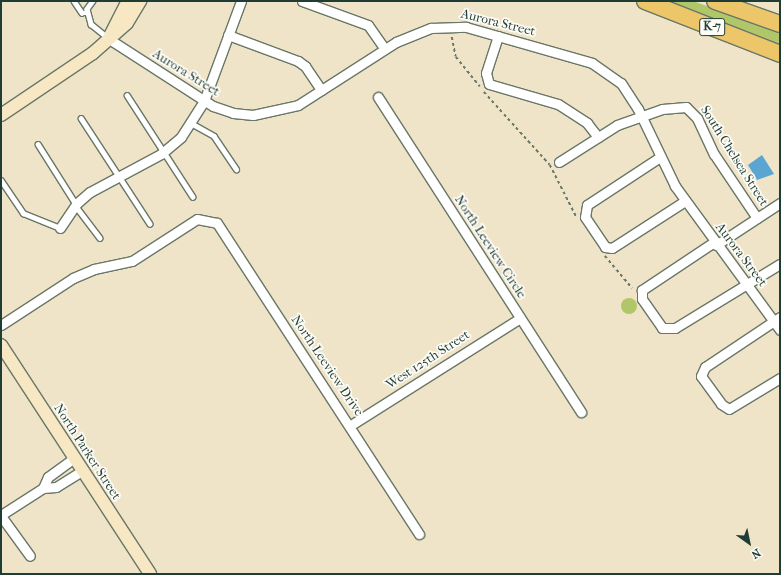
<!DOCTYPE html>
<style>
body{margin:0}
#map{position:relative;width:781px;height:575px;overflow:hidden;background:#f0e4c8;font-family:"IM FELL French Canon",serif}
div>[style]{position:absolute}
[style*='--x']{left:calc(var(--x)*1px);top:calc(var(--y)*1px);width:calc(var(--w)*1px);rotate:calc(var(--a)*1deg)}
.green>*{inset:0;background:#b1c569}
.round{border-radius:50%}
.water>*{inset:0;background:#5aa5d2}
.path>*{height:1.5px;margin-top:-0.75px;transform-origin:0;background:repeating-linear-gradient(90deg,#687768 0 3px,transparent 0 6px)}
.roads{filter:drop-shadow(1px 0 #687768) drop-shadow(-1px 0 #687768) drop-shadow(0 1px #687768) drop-shadow(0 -1px #687768)}
.lane>*{height:4.5px;margin:-2.25px;padding:0 2.25px;transform-origin:2.25px;border-radius:2.25px;background:#fff}
.street>*{height:9px;margin:-4.5px;padding:0 4.5px;transform-origin:4.5px;border-radius:4.5px;background:#fff}
.secondary>*{height:12px;margin:-6px;padding:0 6px;transform-origin:6px;border-radius:6px;background:#f7e8c3}
.highway>*{height:16px;margin:-8px;padding:0 8px;transform-origin:8px;border-radius:8px;background:#ecc669}
span{translate:-50% -50%;white-space:nowrap;text-align:center;line-height:1.15;-webkit-text-stroke:3.5px #fdfcf7;paint-order:stroke}
.shield-label span{padding:1px 3px;background:#fdfcf7;border:1px solid;border-radius:3px;-webkit-text-stroke-width:0}
.shield-label{font-size:12px;color:#1f3d34;font-weight:700}
.street-label{font-size:13px;color:#1f3d34}
.frame{position:absolute;inset:0;border:2px solid #1f3d34;pointer-events:none}
.north{position:absolute;left:729px;top:523px;width:40px;height:40px;-webkit-text-stroke:3px #fdfcf7;paint-order:stroke;rotate:147deg;font-size:11px;font-weight:700;line-height:16px;text-align:center;color:#1f3d34}
.north::after{content:'';display:block;margin:auto;width:14px;height:18px;background:#1f3d34;clip-path:polygon(50% 0,100% 100%,50% 72%,0 100%)}
</style>
<div id="map">
<div class="green">
<div style="clip-path:polygon(667px 1px,693px 1px,780px 33px,780px 46px)"></div>
<div class="round" style="left:621px;top:298px;width:16px;height:16px"></div>
</div>
<div class="water">
<div style="clip-path:polygon(762px 155px,774px 174px,757px 180px,748px 165px)"></div>
</div>
<div class="path">
<div style="--x:452;--y:37;--w:20;--a:79"></div>
<div style="--x:456;--y:57;--w:38;--a:51"></div>
<div style="--x:484;--y:92;--w:98;--a:47.9"></div>
<div style="--x:550;--y:165;--w:59;--a:63"></div>
<div style="--x:605;--y:256;--w:42;--a:49.8"></div>
</div>
<div class="roads">
<div class="lane">
<div style="--x:74;--y:1;--w:14;--a:56"></div>
<div style="--x:82;--y:13;--w:5;--a:0"></div>
<div style="--x:93;--y:1;--w:10;--a:127"></div>
<div style="--x:87;--y:9;--w:16;--a:75"></div>
<div style="--x:91;--y:24;--w:22;--a:39"></div>
<div style="--x:127;--y:95;--w:121;--a:57.1"></div>
<div style="--x:81;--y:118;--w:126;--a:56.9"></div>
<div style="--x:191;--y:123;--w:26;--a:29"></div>
<div style="--x:214;--y:136;--w:40;--a:56"></div>
<div style="--x:38;--y:144;--w:71;--a:57.7"></div>
<div style="--x:1;--y:180;--w:40;--a:56"></div>
<div style="--x:23;--y:213;--w:40;--a:22"></div>
<div style="--x:75;--y:205;--w:41;--a:52.9"></div>
</div>
<div class="street">
<div style="--x:302;--y:1;--w:70;--a:20"></div>
<div style="--x:368;--y:25;--w:29;--a:55"></div>
<div style="--x:228;--y:35;--w:75;--a:20.4"></div>
<div style="--x:298;--y:61;--w:9;--a:36"></div>
<div style="--x:305;--y:66;--w:29;--a:56"></div>
<div style="--x:498;--y:36;--w:39;--a:108"></div>
<div style="--x:486;--y:73;--w:11;--a:75"></div>
<div style="--x:489;--y:84;--w:72;--a:16.2"></div>
<div style="--x:558;--y:104;--w:35;--a:33"></div>
<div style="--x:587;--y:123;--w:18;--a:52"></div>
<div style="--x:109;--y:39;--w:124;--a:32.8"></div>
<div style="--x:213;--y:106;--w:21;--a:19"></div>
<div style="--x:233;--y:113;--w:20;--a:6"></div>
<div style="--x:253;--y:115;--w:46;--a:-12.5"></div>
<div style="--x:298;--y:105;--w:117;--a:-32.7"></div>
<div style="--x:396;--y:42;--w:38;--a:-22"></div>
<div style="--x:431;--y:28;--w:35;--a:-2"></div>
<div style="--x:466;--y:27;--w:131;--a:15.9"></div>
<div style="--x:592;--y:63;--w:35;--a:35"></div>
<div style="--x:621;--y:83;--w:31;--a:57"></div>
<div style="--x:638;--y:109;--w:85;--a:64.3"></div>
<div style="--x:675;--y:186;--w:178;--a:53.9"></div>
<div style="--x:378;--y:97;--w:375;--a:57.2"></div>
<div style="--x:660;--y:157;--w:87;--a:146.7"></div>
<div style="--x:587;--y:205;--w:12;--a:99"></div>
<div style="--x:585;--y:217;--w:36;--a:56"></div>
<div style="--x:605;--y:247;--w:7;--a:8"></div>
<div style="--x:612;--y:248;--w:87;--a:-32.8"></div>
<div style="--x:559;--y:162;--w:69;--a:-32.5"></div>
<div style="--x:617;--y:125;--w:48;--a:-19.6"></div>
<div style="--x:662;--y:109;--w:24;--a:-5"></div>
<div style="--x:686;--y:107;--w:16;--a:45"></div>
<div style="--x:697;--y:118;--w:40;--a:65"></div>
<div style="--x:714;--y:154;--w:77;--a:56.1"></div>
<div style="--x:60;--y:228;--w:29;--a:-56"></div>
<div style="--x:76;--y:204;--w:18;--a:-41"></div>
<div style="--x:90;--y:192;--w:81;--a:-28.2"></div>
<div style="--x:161;--y:154;--w:26;--a:-40"></div>
<div style="--x:181;--y:137;--w:43;--a:-57.4"></div>
<div style="--x:204;--y:101;--w:107;--a:-69.7"></div>
<div style="--x:714;--y:242;--w:87;--a:146.3"></div>
<div style="--x:642;--y:290;--w:9;--a:90"></div>
<div style="--x:642;--y:299;--w:35;--a:55"></div>
<div style="--x:662;--y:328;--w:13;--a:0"></div>
<div style="--x:675;--y:328;--w:123;--a:-31.4"></div>
<div style="--x:716;--y:245;--w:77;--a:-33.3"></div>
<div style="--x:780;--y:317;--w:90;--a:146.3"></div>
<div style="--x:705;--y:367;--w:10;--a:114"></div>
<div style="--x:701;--y:376;--w:34;--a:54"></div>
<div style="--x:721;--y:404;--w:9;--a:32"></div>
<div style="--x:729;--y:409;--w:60;--a:-31.3"></div>
<div style="--x:1;--y:325;--w:86;--a:-33.1"></div>
<div style="--x:73;--y:278;--w:23;--a:-23"></div>
<div style="--x:94;--y:269;--w:39;--a:-12"></div>
<div style="--x:132;--y:261;--w:77;--a:-32.9"></div>
<div style="--x:197;--y:219;--w:20;--a:11"></div>
<div style="--x:217;--y:223;--w:371;--a:57"></div>
<div style="--x:351;--y:425;--w:200;--a:-32.3"></div>
<div style="--x:43;--y:488;--w:13;--a:-4"></div>
<div style="--x:56;--y:487;--w:31;--a:-32"></div>
<div style="--x:1;--y:515;--w:50;--a:-32.7"></div>
<div style="--x:43;--y:488;--w:12;--a:-66"></div>
<div style="--x:48;--y:477;--w:32;--a:-36"></div>
<div style="--x:1;--y:516;--w:49;--a:54.1"></div>
</div>
<div class="secondary">
<div style="--x:110;--y:36;--w:39;--a:-63"></div>
<div style="--x:1;--y:115;--w:111;--a:-34"></div>
<div style="--x:93;--y:53;--w:45;--a:-41.4"></div>
<div style="--x:127;--y:23;--w:26;--a:-59"></div>
<div style="--x:1;--y:345;--w:273;--a:56.9"></div>
</div>
<div class="highway">
<div style="--x:645;--y:1;--w:145;--a:21.4"></div>
<div style="--x:715;--y:1;--w:69;--a:19.5"></div>
</div>
</div>
<div class="shield-label">
<span style="left:712px;top:27px">K-7</span>
</div>
<div class="street-label">
<span style="left:498px;top:23px;rotate:14deg">Aurora Street</span>
<span style="left:186px;top:73px;rotate:32deg">Aurora Street</span>
<span style="left:734px;top:156px;rotate:58deg">South Chelsea Street</span>
<span style="left:490px;top:247px;rotate:57deg">North Leeview Circle</span>
<span style="left:741px;top:255px;rotate:53deg">Aurora Street</span>
<span style="left:428px;top:360px;rotate:-33deg">West 125th Street</span>
<span style="left:327px;top:366px;rotate:56deg">North Leeview Drive</span>
<span style="left:87px;top:452px;rotate:57deg">North Parker Street</span>
</div>
<div class="frame"></div>
<div class="north">N</div>
</div>
